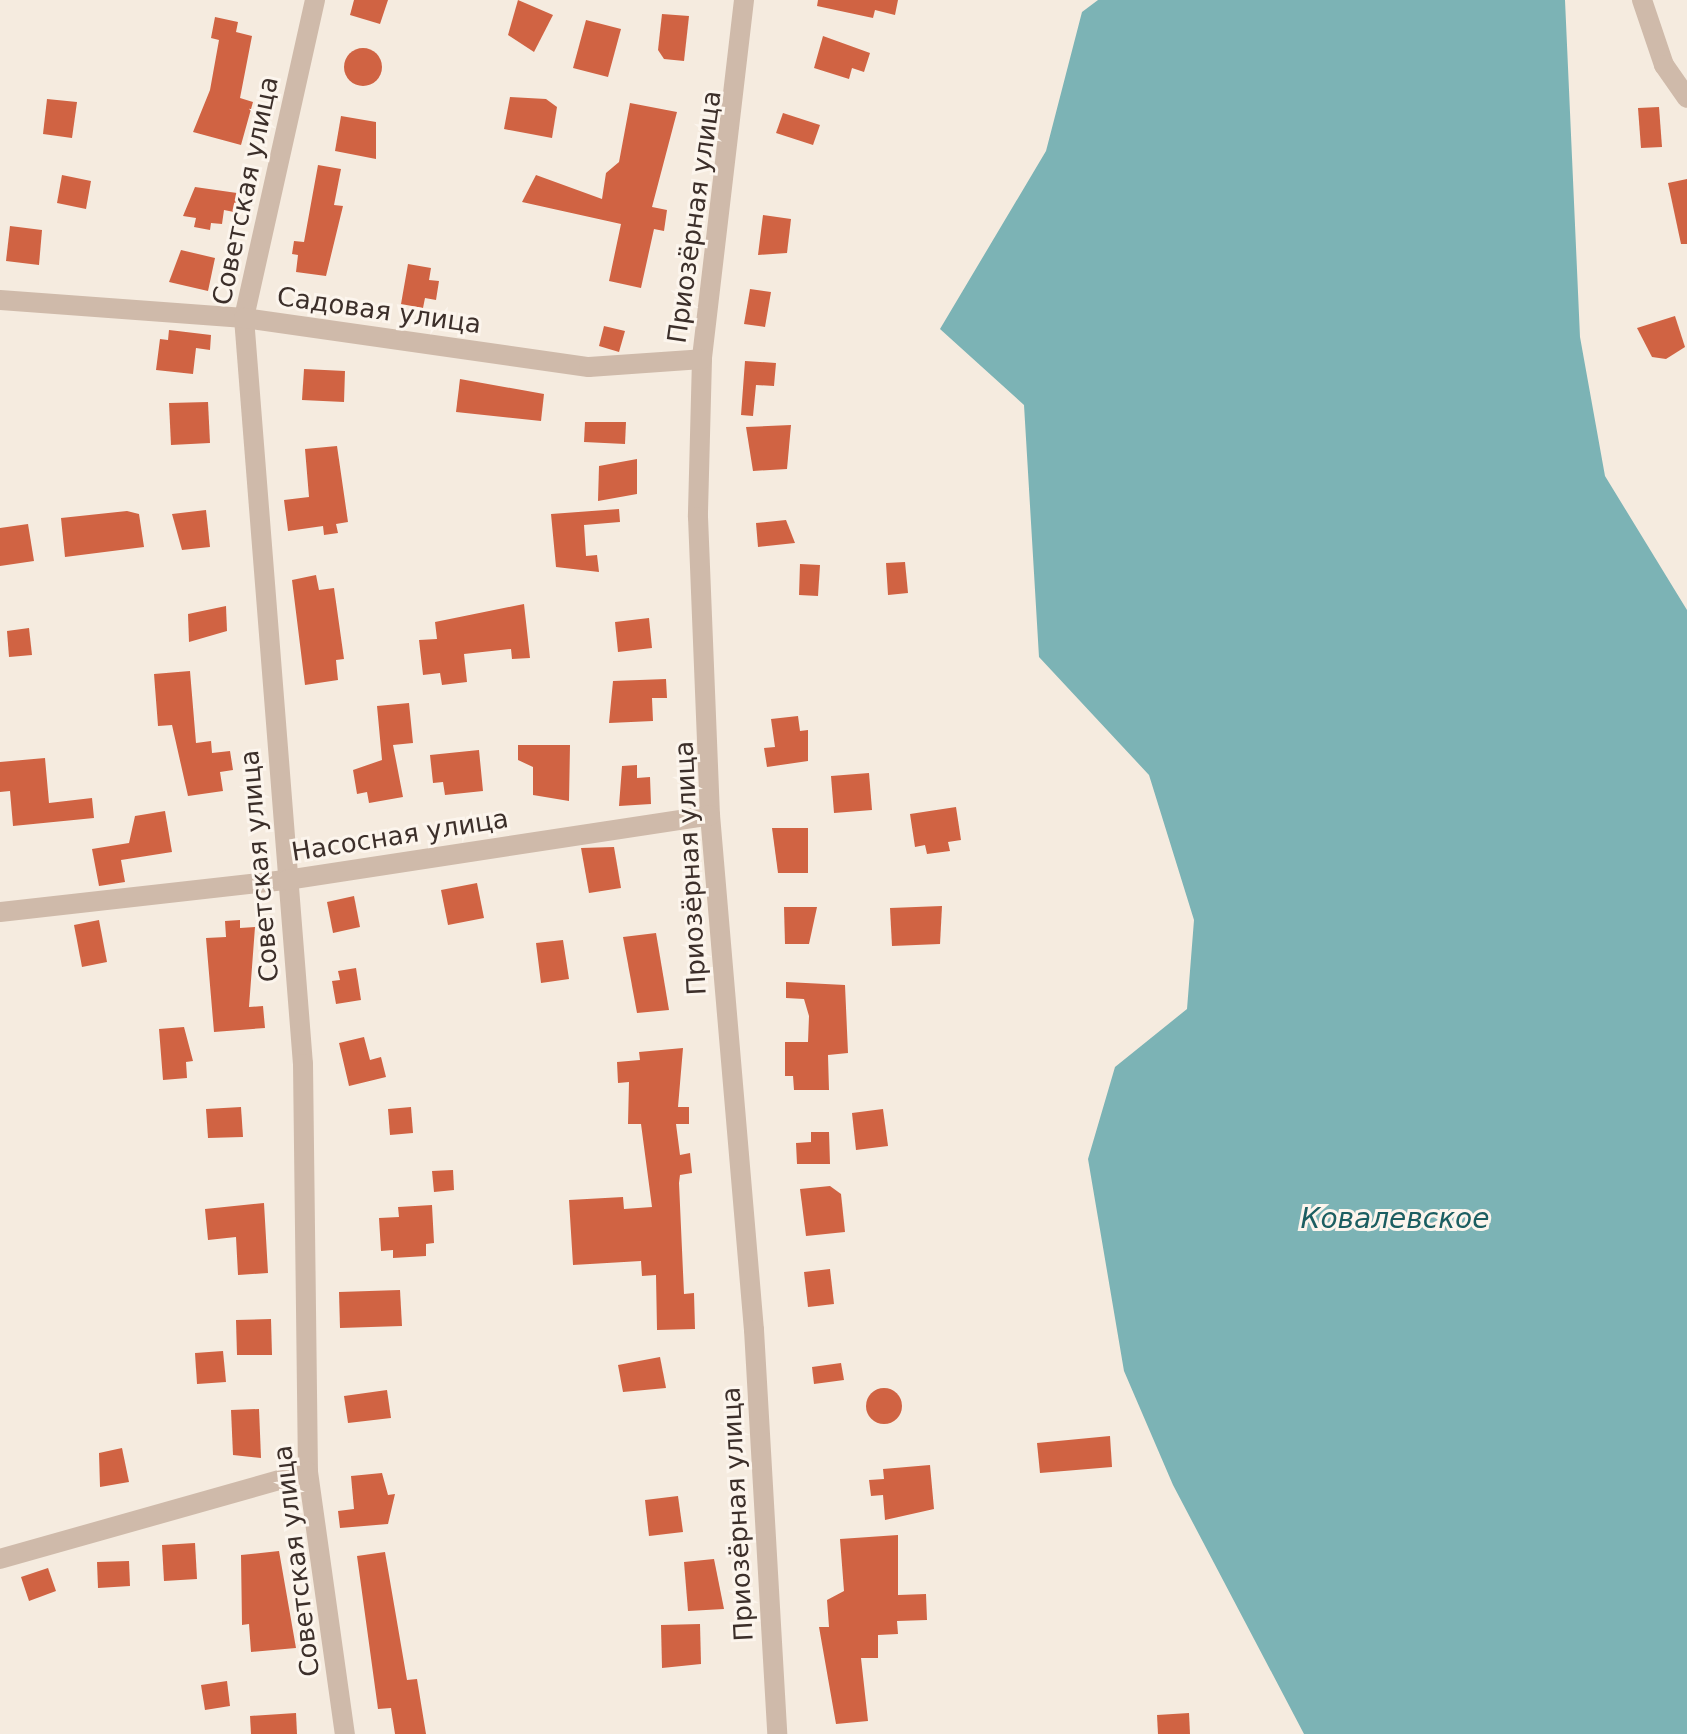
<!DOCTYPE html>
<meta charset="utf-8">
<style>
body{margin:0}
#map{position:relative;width:1687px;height:1734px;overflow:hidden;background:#f5ebdf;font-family:"DejaVu Sans",sans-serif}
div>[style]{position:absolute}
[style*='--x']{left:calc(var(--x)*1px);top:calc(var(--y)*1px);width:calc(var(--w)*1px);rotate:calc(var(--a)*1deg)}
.water>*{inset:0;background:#7cb3b5}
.building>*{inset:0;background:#d06343}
.round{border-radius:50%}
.minor>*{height:20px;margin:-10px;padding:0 10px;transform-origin:10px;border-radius:10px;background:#cfbaaa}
span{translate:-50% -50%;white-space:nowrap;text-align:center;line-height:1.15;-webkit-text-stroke:6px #fcf5ed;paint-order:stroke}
.street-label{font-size:26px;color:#3c2f2a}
.water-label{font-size:28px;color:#1b5e61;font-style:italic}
</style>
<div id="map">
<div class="water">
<div style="clip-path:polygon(1098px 0,1565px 0,1580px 337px,1605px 476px,1687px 610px,1687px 1734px,1304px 1734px,1173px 1485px,1124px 1371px,1088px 1159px,1115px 1067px,1187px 1009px,1194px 920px,1149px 775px,1039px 657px,1024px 405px,940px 329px,1046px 151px,1082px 12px)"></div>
</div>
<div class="building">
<div style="clip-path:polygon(354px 0,388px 0,380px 24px,350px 15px)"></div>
<div style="clip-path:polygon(518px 0,553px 15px,534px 52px,508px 35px)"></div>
<div style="clip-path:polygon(818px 0,898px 0,895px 15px,875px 10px,873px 18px,817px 6px)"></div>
<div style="clip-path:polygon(662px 14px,689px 16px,684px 61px,664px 59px,658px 50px)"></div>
<div style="clip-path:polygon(215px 17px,238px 22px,236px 32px,252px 36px,240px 98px,253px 102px,241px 145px,193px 132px,210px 90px,219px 40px,211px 38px)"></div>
<div style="clip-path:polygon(586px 20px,621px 29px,608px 77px,573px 68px)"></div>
<div style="clip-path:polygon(823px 36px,870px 53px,864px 72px,852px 68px,849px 79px,814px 68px)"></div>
<div class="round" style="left:344px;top:48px;width:38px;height:38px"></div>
<div style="clip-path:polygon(510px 97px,546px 99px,557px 107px,552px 138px,504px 129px)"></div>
<div style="clip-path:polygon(47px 99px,77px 102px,72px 138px,43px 134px)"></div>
<div style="clip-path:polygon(630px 103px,677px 112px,652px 207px,667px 210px,664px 231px,654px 229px,641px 288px,609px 281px,621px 224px,522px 202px,536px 175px,602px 199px,606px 173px,619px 162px)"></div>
<div style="clip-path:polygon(1659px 107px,1662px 147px,1641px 148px,1638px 108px)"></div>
<div style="clip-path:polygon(783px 113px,820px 125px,813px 145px,776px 133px)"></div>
<div style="clip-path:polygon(341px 116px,376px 122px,376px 159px,335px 151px)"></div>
<div style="clip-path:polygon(318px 165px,341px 169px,334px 205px,343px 206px,326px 276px,296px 272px,298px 255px,292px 254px,294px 241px,304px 242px)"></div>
<div style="clip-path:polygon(62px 175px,91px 181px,86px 209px,57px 203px)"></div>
<div style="clip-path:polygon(1687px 179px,1687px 244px,1681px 244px,1668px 183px)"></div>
<div style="clip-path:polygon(195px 187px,237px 193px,234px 212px,224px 210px,222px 224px,211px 223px,210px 230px,194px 227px,196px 218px,183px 216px)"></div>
<div style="clip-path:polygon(763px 215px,791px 219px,787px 253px,758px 255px)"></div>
<div style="clip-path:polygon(10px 226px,42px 230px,39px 265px,6px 261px)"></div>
<div style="clip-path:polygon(181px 250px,215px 258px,208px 291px,169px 282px)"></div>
<div style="clip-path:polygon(408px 264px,431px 268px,429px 280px,439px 281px,436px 300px,425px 298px,423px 308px,401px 304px)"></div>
<div style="clip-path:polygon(750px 289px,771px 292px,765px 327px,744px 324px)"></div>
<div style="clip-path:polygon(1675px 316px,1685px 347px,1666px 359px,1652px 357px,1637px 328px)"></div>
<div style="clip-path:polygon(604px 326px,625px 331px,619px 352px,599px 346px)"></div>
<div style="clip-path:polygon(169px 330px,211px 335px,210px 350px,196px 348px,193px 374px,156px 370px,160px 339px,168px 340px)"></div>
<div style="clip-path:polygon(745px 361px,776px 363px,774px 386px,756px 385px,753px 416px,741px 415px)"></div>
<div style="clip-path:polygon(304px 369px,345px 371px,344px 402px,302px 400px)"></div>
<div style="clip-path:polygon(460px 379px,544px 394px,541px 421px,456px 412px)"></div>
<div style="clip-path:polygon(208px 402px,210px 443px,171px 445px,169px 403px)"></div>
<div style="clip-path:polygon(585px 422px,626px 422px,625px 444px,584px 442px)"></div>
<div style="clip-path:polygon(791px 425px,787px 469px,753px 471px,746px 427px)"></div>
<div style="clip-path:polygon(337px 446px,348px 522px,336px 524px,338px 533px,324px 535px,323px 526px,288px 531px,284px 500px,309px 497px,305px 449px)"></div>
<div style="clip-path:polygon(637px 459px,637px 494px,598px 501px,599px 466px)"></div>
<div style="clip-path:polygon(619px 509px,620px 522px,584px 525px,586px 556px,597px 555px,599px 572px,556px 567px,551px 514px)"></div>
<div style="clip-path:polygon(206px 510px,210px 547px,182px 550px,172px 514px)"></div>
<div style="clip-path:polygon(127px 511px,139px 514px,144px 547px,65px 557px,61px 518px)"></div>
<div style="clip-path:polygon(786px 520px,795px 543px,758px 547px,756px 523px)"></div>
<div style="clip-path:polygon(28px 524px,34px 561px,0 566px,0 528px)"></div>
<div style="clip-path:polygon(905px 562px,908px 593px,888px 595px,886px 563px)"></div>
<div style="clip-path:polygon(800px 564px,820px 565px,818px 596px,799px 595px)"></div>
<div style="clip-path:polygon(316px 575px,319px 590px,334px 588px,344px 659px,336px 660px,338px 680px,305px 685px,292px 580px)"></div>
<div style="clip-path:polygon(524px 604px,530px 658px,512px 659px,511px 649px,464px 654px,467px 682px,442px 685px,440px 673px,423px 675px,419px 640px,437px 639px,435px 622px)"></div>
<div style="clip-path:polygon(226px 606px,227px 631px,189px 642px,188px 614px)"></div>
<div style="clip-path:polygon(649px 618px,652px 648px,618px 652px,615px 622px)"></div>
<div style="clip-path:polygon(29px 628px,32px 655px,9px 657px,7px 631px)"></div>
<div style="clip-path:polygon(190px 671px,196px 743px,211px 741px,212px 753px,230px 751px,233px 770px,220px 772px,223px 791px,188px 796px,172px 725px,158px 726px,154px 674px)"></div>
<div style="clip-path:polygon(666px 679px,667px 698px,652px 698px,653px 721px,609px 723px,613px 681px)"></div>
<div style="clip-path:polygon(409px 703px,413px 743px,393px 745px,403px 797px,369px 803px,367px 792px,357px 794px,353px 770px,382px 760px,377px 706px)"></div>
<div style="clip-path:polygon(798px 716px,800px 731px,808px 730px,808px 761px,767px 767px,764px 748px,775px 747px,771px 719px)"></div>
<div style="clip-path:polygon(518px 745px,570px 745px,569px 801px,533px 795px,533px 767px,518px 760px)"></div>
<div style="clip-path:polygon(479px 750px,483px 791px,445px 795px,443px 782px,433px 783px,430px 755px)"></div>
<div style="clip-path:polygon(45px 758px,49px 803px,92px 798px,94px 818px,13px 826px,10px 791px,0 792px,0 762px)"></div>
<div style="clip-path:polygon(637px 765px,637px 778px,650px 777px,651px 804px,619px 806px,622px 766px)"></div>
<div style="clip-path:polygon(869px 773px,872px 810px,834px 813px,831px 776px)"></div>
<div style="clip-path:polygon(956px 807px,961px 840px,948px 842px,950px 851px,927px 854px,925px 845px,915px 847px,910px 814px)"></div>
<div style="clip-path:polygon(165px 811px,172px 852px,121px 860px,125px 882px,99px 886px,92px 849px,129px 843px,135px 816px)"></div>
<div style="clip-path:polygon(772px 828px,808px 828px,808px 873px,778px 873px)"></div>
<div style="clip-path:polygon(614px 847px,621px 888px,589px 893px,581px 848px)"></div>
<div style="clip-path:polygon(477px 883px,484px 918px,448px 925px,441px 890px)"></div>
<div style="clip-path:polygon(354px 896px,360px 927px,333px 933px,327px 902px)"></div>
<div style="clip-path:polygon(942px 906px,940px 944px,892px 946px,890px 908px)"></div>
<div style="clip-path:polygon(784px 907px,817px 907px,809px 944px,785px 944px)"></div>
<div style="clip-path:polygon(99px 920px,107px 962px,82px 967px,74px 925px)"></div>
<div style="clip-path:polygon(240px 920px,240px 928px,255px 927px,249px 1007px,263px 1006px,265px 1028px,214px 1032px,206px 938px,226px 937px,225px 921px)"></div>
<div style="clip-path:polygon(656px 933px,669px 1010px,637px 1013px,623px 937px)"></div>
<div style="clip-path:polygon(563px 940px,569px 979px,541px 983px,536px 943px)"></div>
<div style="clip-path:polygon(356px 968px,361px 1000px,336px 1004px,332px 981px,340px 980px,338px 971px)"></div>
<div style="clip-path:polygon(786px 982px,845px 985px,848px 1053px,828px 1055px,829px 1090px,794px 1090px,793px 1076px,785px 1076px,785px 1042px,808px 1042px,809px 1016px,804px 999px,786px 998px)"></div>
<div style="clip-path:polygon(184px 1027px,193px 1061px,186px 1062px,187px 1078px,163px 1080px,159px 1029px)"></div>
<div style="clip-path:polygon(364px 1037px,370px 1060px,381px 1057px,386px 1077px,349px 1086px,339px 1043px)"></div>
<div style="clip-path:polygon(683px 1048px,678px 1107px,689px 1107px,689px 1124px,676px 1124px,680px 1155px,690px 1153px,692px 1173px,680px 1175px,679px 1183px,684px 1294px,694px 1293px,695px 1329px,657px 1330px,656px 1275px,642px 1276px,641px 1261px,573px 1265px,569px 1200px,623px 1197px,624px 1209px,652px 1207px,641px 1124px,628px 1124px,629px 1082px,618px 1083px,617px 1062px,640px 1060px,639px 1052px)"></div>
<div style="clip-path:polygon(241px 1107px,243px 1137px,208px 1138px,206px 1109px)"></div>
<div style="clip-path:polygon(411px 1107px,413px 1133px,390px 1135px,388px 1109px)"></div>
<div style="clip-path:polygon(883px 1109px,888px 1146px,856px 1150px,852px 1113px)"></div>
<div style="clip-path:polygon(811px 1132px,829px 1132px,830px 1164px,797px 1164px,796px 1143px,811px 1142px)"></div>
<div style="clip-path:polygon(453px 1170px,454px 1190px,434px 1192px,432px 1171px)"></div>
<div style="clip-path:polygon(830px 1186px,841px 1194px,845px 1232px,806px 1236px,800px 1189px)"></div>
<div style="clip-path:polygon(264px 1203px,268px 1273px,238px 1275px,236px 1237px,208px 1240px,205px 1209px)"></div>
<div style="clip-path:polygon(432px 1205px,434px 1243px,426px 1244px,426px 1256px,393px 1258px,393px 1250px,381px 1251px,379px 1218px,399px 1217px,398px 1207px)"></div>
<div style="clip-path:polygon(830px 1269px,834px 1304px,808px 1307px,804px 1272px)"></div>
<div style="clip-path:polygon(400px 1290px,402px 1326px,340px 1328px,339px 1292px)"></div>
<div style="clip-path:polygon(271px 1319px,272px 1355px,237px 1355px,236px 1320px)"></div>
<div style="clip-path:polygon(223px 1351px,226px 1382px,197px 1384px,195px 1353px)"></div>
<div style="clip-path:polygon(660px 1357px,666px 1388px,623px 1392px,618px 1365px)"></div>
<div style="clip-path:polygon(841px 1363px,844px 1380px,814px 1384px,812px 1367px)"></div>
<div class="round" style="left:866px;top:1388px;width:36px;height:36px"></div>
<div style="clip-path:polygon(387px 1390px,391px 1418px,348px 1423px,344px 1396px)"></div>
<div style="clip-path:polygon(259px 1409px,261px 1458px,233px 1455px,231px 1410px)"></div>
<div style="clip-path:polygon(1110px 1436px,1112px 1467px,1040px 1473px,1037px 1443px)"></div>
<div style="clip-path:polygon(122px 1448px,129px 1482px,100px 1487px,99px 1453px)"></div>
<div style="clip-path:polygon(930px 1465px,934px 1509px,885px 1520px,883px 1495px,871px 1496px,869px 1480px,884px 1479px,883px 1469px)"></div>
<div style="clip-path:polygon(382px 1473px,388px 1495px,395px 1494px,388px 1524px,340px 1528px,338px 1511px,354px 1509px,351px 1476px)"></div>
<div style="clip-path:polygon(678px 1496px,683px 1532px,649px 1536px,645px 1500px)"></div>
<div style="clip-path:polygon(898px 1535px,898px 1595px,926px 1594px,927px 1620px,897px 1621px,898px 1634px,878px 1635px,878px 1658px,861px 1658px,868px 1721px,836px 1724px,819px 1627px,829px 1627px,827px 1600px,844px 1591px,840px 1539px)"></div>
<div style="clip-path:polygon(195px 1543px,197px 1579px,164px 1581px,162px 1545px)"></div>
<div style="clip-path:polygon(279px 1551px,296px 1648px,251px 1652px,249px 1624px,242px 1625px,241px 1555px)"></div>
<div style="clip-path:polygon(385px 1552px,407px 1680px,417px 1679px,426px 1734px,395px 1734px,391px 1708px,378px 1709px,357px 1556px)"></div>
<div style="clip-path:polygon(714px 1559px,724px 1609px,688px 1611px,684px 1562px)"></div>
<div style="clip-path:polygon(129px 1561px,130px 1586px,98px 1588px,97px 1562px)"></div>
<div style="clip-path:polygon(48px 1568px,56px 1591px,29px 1601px,21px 1577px)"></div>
<div style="clip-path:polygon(700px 1624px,701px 1664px,662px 1668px,661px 1625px)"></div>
<div style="clip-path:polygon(227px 1681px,230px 1706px,205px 1710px,201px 1685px)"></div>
<div style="clip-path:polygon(296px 1713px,297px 1734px,251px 1734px,250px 1716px)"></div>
<div style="clip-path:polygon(1189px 1713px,1190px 1734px,1158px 1734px,1157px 1715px)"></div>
</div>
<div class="minor">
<div style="--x:315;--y:0;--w:326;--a:102.6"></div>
<div style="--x:244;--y:318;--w:748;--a:85.48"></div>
<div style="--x:303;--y:1064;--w:408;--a:89.3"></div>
<div style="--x:308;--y:1472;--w:265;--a:82"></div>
<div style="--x:744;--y:0;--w:361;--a:96.7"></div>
<div style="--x:702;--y:359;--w:158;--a:91.5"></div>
<div style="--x:698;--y:517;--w:298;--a:87.7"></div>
<div style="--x:710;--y:815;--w:517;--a:85.12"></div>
<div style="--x:754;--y:1330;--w:405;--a:86.7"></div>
<div style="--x:1642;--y:0;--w:69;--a:71.3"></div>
<div style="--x:1664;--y:65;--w:40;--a:55.1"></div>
<div style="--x:0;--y:300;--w:245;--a:4.2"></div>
<div style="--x:244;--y:318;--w:348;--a:8.1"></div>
<div style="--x:589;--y:367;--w:113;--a:-4"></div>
<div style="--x:0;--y:912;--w:289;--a:-6.4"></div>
<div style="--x:287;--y:880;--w:428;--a:-8.7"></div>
<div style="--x:0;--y:1559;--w:320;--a:-15.8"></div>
</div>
<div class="street-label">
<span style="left:246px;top:191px;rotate:-78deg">Советская улица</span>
<span style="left:695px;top:217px;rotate:-82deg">Приозёрная улица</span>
<span style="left:379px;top:311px;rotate:8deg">Садовая улица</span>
<span style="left:400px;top:836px;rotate:-9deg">Насосная улица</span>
<span style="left:260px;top:866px;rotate:-95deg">Советская улица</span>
<span style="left:691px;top:868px;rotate:-93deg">Приозёрная улица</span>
<span style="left:738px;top:1514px;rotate:-93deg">Приозёрная улица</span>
<span style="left:297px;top:1561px;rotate:-97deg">Советская улица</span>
</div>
<div class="water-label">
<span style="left:1395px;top:1219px">Ковалевское</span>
</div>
</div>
